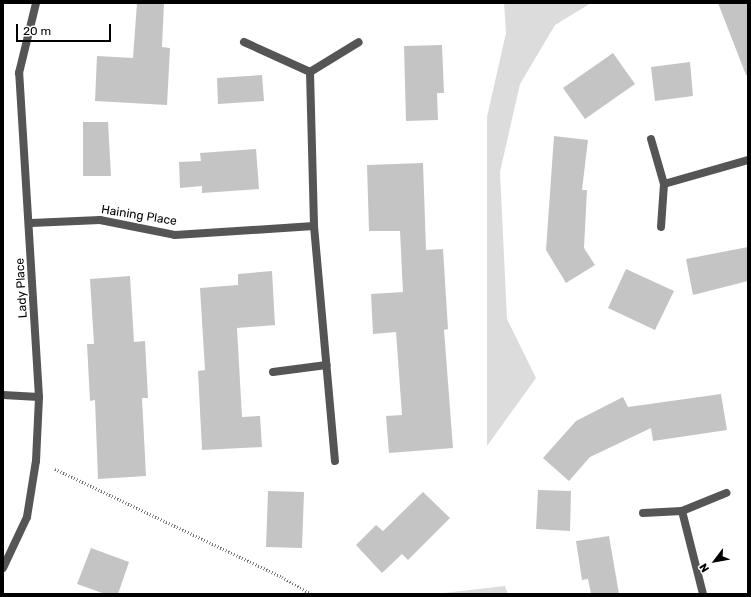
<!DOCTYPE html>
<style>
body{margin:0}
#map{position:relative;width:751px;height:597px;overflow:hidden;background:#fff;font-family:Rubik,sans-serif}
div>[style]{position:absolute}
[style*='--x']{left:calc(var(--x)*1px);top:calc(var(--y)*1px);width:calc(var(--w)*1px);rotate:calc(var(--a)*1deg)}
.green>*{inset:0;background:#dcdcdc}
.building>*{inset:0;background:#c4c4c4}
.path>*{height:2.5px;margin-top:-1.25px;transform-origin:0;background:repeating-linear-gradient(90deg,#777 0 1px,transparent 0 3px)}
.street>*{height:8px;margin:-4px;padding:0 4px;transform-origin:4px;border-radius:4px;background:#555}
span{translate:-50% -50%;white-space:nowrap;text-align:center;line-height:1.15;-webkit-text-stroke:3px #fff;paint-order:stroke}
.street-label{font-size:12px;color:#000}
.frame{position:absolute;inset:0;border:4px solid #000;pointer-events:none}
.north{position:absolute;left:695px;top:541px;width:40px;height:40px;-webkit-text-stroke:3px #fff;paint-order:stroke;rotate:238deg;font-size:11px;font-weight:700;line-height:16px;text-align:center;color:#000}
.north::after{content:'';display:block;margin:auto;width:14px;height:18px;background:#000;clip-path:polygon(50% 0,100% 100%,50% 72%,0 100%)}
.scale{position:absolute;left:16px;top:24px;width:95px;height:18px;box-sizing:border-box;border:2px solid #000;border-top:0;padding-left:5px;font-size:12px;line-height:14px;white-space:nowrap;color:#000;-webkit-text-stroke:3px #fff;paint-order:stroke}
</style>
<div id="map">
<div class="green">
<div style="clip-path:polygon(504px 3px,591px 3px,555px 25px,520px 84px,500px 172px,507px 319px,536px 378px,487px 446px,487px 117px,506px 33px)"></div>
<div style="clip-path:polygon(505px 586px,508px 594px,435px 594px)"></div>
</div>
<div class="building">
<div style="clip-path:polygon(137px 3px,164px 3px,162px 47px,170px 48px,167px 105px,95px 101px,97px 56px,133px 58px)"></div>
<div style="clip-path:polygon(718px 3px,748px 3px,748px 75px,746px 75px)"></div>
<div style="clip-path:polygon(442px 45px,444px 93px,437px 93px,438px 120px,406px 121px,404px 46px)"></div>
<div style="clip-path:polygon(613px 53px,635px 84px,585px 119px,563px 88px)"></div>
<div style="clip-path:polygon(690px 62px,693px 96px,655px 101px,651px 67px)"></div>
<div style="clip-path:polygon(262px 75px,264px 101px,218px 104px,217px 78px)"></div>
<div style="clip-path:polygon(83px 122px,108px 122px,111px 176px,83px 176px)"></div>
<div style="clip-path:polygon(554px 136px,588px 140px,582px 190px,587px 190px,584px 248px,595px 265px,566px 283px,546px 250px)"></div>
<div style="clip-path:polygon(256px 149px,259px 189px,202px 193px,202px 186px,180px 188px,179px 162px,201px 161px,200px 153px)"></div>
<div style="clip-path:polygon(423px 163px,426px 250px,443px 249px,448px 329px,444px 330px,453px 448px,389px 453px,386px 416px,402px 415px,396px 332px,373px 334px,371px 294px,403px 292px,400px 231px,369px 231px,367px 165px)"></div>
<div style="clip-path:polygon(748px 247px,748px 281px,693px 295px,686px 259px)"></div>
<div style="clip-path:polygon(626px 269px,674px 291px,655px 330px,608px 308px)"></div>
<div style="clip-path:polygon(272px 271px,275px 325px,237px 328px,242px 417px,260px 416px,262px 447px,202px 450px,198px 371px,205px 370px,200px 288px,238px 285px,238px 274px)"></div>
<div style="clip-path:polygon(130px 276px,134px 342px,145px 341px,148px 398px,142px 398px,146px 476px,98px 479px,95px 400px,90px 401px,87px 344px,94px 344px,90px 279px)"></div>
<div style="clip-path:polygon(721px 394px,727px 430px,653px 441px,651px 428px,590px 457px,569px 481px,543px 458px,576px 421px,623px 397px,628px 407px)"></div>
<div style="clip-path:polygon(538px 490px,571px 491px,570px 531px,536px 529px)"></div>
<div style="clip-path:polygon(268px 491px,304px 492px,302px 548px,266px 547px)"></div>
<div style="clip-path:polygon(423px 492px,450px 518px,408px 560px,402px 554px,382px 573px,356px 545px,376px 525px,383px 531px)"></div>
<div style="clip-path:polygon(609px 536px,619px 594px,591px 594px,588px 579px,582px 580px,576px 541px)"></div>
<div style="clip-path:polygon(91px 548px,129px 562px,118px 594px,105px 594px,77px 584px)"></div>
</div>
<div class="path">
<div style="--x:55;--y:469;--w:251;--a:25.4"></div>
<div style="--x:282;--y:577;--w:34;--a:30"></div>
</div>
<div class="street">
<div style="--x:244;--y:42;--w:72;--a:24.4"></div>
<div style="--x:310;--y:72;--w:154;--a:88.5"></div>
<div style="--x:314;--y:226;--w:236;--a:84.9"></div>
<div style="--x:310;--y:72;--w:57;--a:-31.5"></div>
<div style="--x:651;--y:139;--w:47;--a:73.9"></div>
<div style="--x:664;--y:184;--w:43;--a:94"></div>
<div style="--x:664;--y:184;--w:87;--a:-15.9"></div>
<div style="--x:31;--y:223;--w:69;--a:-2.5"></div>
<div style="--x:100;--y:220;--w:76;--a:11.3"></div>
<div style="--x:175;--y:235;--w:139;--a:-3.7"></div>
<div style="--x:273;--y:372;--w:54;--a:-7.4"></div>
<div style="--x:3;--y:395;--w:36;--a:3"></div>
<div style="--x:682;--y:511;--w:86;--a:75.8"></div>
<div style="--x:643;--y:513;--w:39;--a:-3"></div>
<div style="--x:682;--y:511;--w:48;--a:-22.2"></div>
<div style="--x:3;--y:568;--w:56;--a:-64.8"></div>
<div style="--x:27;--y:517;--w:57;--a:-80.9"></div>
<div style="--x:36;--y:461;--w:64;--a:-87.3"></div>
<div style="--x:39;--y:397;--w:325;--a:-93.5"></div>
<div style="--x:19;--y:73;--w:72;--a:-76.3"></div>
</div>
<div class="street-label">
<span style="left:139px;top:216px;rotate:9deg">Haining Place</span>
<span style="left:22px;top:288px;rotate:-93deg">Lady Place</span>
</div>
<div class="frame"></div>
<div class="north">N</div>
<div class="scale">20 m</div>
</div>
